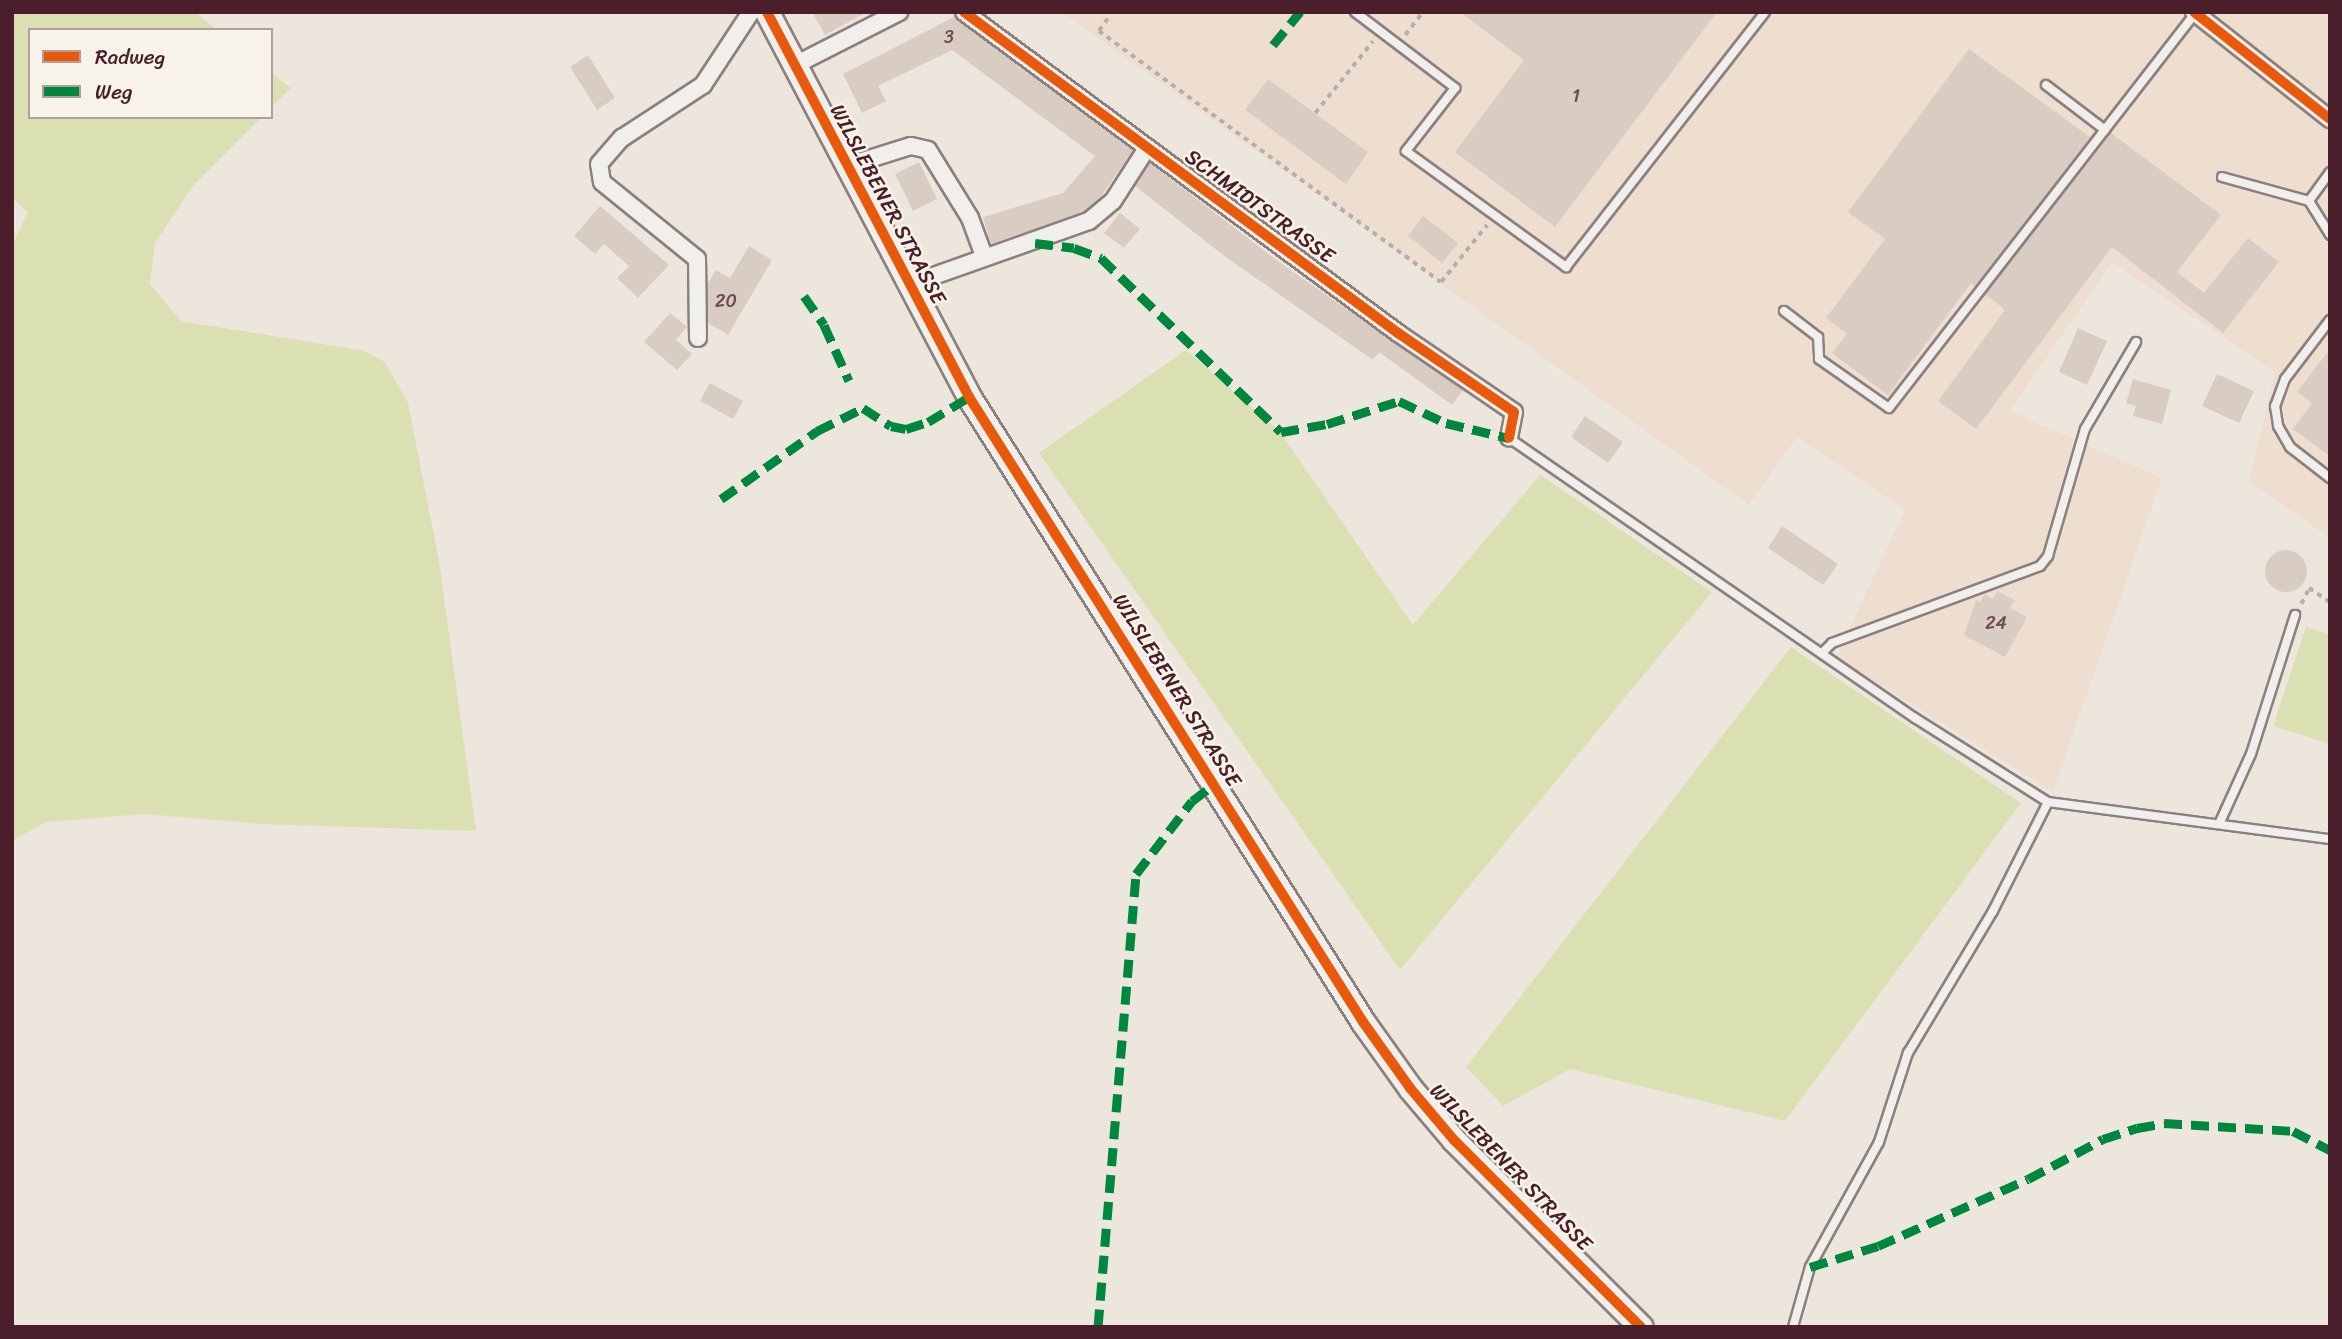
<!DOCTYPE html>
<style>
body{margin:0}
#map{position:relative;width:2342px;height:1339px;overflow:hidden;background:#ede6dd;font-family:Sriracha,sans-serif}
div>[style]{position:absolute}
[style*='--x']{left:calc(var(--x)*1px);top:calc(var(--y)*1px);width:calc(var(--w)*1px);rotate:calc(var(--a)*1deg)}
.built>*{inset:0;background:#eedecf}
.green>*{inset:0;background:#dbe0b2}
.building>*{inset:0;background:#d9cdc3}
.round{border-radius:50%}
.path>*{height:3.5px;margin-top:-1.75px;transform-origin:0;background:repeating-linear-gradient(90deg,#b5aeac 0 5px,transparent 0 10px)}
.roads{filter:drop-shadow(2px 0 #8c807e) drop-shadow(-2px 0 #8c807e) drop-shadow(0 2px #8c807e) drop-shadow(0 -2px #8c807e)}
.lane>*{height:8px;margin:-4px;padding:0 4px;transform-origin:4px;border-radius:4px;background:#f1efeb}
.street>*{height:16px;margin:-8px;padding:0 8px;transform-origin:8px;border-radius:8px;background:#f1efeb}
.secondary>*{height:23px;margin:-11.5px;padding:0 11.5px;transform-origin:11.5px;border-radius:11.5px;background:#f1efeb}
.quiet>*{height:9px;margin-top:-4.5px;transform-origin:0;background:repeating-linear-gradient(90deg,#00873e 0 18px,transparent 0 27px)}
.cycleway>*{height:10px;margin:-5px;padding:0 5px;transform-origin:5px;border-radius:5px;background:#e8590c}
span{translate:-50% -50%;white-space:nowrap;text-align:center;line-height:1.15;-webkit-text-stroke:5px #f7f3e8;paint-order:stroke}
.number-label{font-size:18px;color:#6e4a51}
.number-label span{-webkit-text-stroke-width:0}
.street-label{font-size:21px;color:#4a1f2b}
.frame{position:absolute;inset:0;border:14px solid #4a1f2b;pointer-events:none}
.legend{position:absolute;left:28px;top:28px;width:245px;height:91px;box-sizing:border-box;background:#f7f3e8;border:2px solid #b29e9c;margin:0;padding:9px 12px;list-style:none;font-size:21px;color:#4a1f2b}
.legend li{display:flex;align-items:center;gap:14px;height:35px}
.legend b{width:35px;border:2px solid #b29e9c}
</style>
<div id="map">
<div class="built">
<div style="clip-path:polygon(1062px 12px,2330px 12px,2330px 538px,2249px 481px,2275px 372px,2112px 262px,2010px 411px,2162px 478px,2053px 792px,1836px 657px,1905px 510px,1797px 437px,1749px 505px)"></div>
</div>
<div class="green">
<div style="clip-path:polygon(12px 12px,195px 12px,217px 30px,30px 30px,30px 117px,262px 117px,192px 187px,155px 243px,150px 284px,181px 321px,364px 351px,385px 362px,408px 403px,439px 561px,476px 831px,263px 824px,144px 814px,46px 822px,12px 841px,12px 246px,28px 212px,12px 198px)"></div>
<div style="clip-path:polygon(271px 73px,291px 88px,271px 108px)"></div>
<div style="clip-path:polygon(1186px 350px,1280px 432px,1413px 625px,1540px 475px,1712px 592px,1400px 970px,1039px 453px)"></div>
<div style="clip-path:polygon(2306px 627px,2330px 635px,2330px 744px,2273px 726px)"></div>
<div style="clip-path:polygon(1791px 647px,2021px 803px,1785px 1121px,1570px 1069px,1503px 1106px,1466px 1067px)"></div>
</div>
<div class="building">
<div style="clip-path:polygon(812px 12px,867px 12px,825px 35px)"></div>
<div style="clip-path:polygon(1460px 12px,1717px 12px,1555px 227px,1455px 152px,1524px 60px)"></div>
<div style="clip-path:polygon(954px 17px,1133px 150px,1100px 198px,1084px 212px,991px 244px,983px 217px,1063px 193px,1095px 156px,952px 50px,878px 86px,886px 101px,862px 113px,843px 74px)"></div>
<div style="clip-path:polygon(1969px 49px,2090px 137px,1975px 286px,1971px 283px,1888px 395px,1832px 353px,1847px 334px,1826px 318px,1885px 239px,1848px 212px)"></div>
<div style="clip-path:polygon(588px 55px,615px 98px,597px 110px,570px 67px)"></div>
<div style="clip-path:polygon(1268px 79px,1368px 152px,1346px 184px,1245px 110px)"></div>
<div style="clip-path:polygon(2111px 133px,2221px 215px,2177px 272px,2204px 293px,2248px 238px,2279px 262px,2223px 333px,2112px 247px,1976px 429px,1938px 401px,2005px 310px,1985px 294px)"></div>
<div style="clip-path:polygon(919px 162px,937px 199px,913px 211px,895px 174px)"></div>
<div style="clip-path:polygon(1150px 163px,1279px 262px,1463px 390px,1452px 405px,1379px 352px,1373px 360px,1223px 255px,1135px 186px)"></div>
<div style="clip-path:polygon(600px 206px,669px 265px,638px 298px,617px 278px,629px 266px,604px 244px,595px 254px,574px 236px)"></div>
<div style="clip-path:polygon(1120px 213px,1140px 229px,1124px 248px,1104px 233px)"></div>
<div style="clip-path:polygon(1423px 216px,1458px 243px,1442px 263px,1408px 236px)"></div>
<div style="clip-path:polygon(749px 246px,772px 260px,728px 335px,708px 323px,708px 283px,716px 270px,730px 278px)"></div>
<div style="clip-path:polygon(670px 313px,687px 327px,676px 340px,692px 354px,677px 370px,644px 342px)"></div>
<div style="clip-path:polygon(2078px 328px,2107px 341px,2087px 385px,2059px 372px)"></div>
<div style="clip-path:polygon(2330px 349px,2330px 456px,2293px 429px,2312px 403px,2297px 392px)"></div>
<div style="clip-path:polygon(2217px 374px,2254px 391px,2239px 423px,2202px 406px)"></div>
<div style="clip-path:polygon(2133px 379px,2171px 390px,2162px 424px,2133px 416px,2136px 406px,2126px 403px)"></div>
<div style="clip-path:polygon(710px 383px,743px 401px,733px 419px,700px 401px)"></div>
<div style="clip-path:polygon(1585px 416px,1623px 442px,1608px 463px,1571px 437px)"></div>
<div style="clip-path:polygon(1782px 526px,1838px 564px,1823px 585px,1768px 548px)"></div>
<div class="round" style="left:2265px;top:550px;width:42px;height:42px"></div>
<div style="clip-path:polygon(1997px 591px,2015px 600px,2010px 608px,2027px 617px,2005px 657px,1964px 635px,1976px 600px,1980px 602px,1985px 594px,1993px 599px)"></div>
</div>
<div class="path">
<div style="--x:1108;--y:19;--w:15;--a:127"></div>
<div style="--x:1099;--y:31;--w:424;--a:36.3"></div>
<div style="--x:1441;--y:282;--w:73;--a:-51.1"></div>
<div style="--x:1405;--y:35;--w:29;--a:-52"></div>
<div style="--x:1315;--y:113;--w:92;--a:-51.1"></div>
<div style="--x:2301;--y:604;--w:18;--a:-63"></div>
<div style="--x:2309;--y:588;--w:25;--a:34"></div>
</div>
<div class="roads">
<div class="lane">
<div style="--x:1355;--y:12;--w:126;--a:37.2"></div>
<div style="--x:1455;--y:88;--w:80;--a:127.9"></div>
<div style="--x:1406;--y:151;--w:198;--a:35.9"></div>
<div style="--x:1566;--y:267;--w:323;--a:-52"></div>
<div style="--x:2046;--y:85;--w:74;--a:37.3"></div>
<div style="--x:2222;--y:177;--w:90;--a:15.4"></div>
<div style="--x:2309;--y:201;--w:36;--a:-54"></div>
<div style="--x:2309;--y:201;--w:40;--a:58"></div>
<div style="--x:1784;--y:311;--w:43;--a:37.4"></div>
<div style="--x:1818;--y:337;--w:22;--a:87"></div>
<div style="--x:1819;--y:359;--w:85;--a:35"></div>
<div style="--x:1889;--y:408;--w:500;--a:-52.2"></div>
<div style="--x:2330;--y:320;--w:74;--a:127.3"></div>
<div style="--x:2285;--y:379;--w:29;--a:110"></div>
<div style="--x:2275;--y:406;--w:20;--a:81"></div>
<div style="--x:2278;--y:426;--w:24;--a:60"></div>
<div style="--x:2290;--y:447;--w:51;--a:37.8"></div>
<div style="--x:1509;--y:438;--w:493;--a:34.6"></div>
<div style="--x:1915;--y:718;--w:157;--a:32.3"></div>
<div style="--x:2048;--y:802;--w:284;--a:7.5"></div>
<div style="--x:1824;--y:651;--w:11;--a:-45"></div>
<div style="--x:1832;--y:643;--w:222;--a:-20.3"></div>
<div style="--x:2040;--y:566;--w:13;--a:-51"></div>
<div style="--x:2048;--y:556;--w:132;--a:-73.8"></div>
<div style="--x:2085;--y:429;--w:101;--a:-59.6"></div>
<div style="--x:2220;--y:822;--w:75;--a:-65.5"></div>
<div style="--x:2251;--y:754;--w:146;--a:-72.4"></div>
<div style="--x:1793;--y:1327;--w:62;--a:-74.2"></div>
<div style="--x:1810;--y:1267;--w:143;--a:-61.1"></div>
<div style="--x:1879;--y:1142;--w:94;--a:-72"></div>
<div style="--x:1908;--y:1053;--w:165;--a:-59.1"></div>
<div style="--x:1993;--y:911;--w:122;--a:-63.2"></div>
</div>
<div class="street">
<div style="--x:964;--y:12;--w:540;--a:36.49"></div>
<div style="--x:1398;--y:333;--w:140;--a:34.3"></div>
<div style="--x:1514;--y:412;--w:26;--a:101"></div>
<div style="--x:2194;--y:12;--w:173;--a:38.2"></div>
<div style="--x:795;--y:65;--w:117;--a:-27"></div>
<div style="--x:847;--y:166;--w:67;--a:-17.4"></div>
<div style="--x:911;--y:146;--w:17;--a:13"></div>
<div style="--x:928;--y:150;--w:80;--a:58.3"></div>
<div style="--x:970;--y:218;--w:40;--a:69.8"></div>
<div style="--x:908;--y:285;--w:192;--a:-19.5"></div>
<div style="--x:1089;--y:221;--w:31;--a:-40"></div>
<div style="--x:1113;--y:201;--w:63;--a:-57.3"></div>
<div style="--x:698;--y:338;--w:79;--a:-90.7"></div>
<div style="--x:697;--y:259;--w:122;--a:-141"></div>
<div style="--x:602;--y:182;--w:18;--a:-99"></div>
<div style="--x:599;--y:164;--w:35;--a:-49"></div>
<div style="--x:622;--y:138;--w:97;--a:-33.2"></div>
<div style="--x:703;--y:85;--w:87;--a:-56.7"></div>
</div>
<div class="secondary">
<div style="--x:767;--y:12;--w:435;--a:62.3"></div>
<div style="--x:969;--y:397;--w:739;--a:57.77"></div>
<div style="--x:1363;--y:1022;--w:81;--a:54.5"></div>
<div style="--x:1410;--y:1088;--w:68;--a:49.8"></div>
<div style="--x:1454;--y:1140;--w:264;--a:45"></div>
</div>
</div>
<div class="quiet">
<div style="--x:1273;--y:45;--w:43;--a:-50.7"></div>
<div style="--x:1035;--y:243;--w:39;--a:7"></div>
<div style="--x:1074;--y:248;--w:29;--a:20"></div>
<div style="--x:1101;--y:258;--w:250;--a:44"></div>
<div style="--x:1281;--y:432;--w:47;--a:-9.9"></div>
<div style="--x:1327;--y:424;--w:76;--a:-17.7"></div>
<div style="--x:1399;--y:401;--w:52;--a:25.1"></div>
<div style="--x:1446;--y:423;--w:65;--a:13.4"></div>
<div style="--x:804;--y:296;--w:35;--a:55"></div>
<div style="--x:824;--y:325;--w:61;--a:65.9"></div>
<div style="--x:721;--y:499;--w:118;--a:-35.3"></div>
<div style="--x:817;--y:431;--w:51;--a:-26.6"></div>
<div style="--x:863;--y:408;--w:33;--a:33"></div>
<div style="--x:891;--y:426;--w:15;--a:11"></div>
<div style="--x:906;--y:429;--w:23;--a:-18"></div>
<div style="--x:928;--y:422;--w:48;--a:-31.4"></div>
<div style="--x:1810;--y:1267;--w:71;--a:-17.2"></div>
<div style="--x:1878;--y:1246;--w:164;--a:-24.1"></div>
<div style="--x:2028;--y:1179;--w:85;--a:-28.1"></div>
<div style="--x:2103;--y:1139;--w:36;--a:-18"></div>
<div style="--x:2137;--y:1128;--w:27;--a:-10"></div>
<div style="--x:2164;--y:1123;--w:129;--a:3.5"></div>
<div style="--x:2293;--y:1131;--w:42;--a:27.2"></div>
<div style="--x:1098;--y:1327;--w:455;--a:-85.2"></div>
<div style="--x:1136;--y:874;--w:92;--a:-52.5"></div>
<div style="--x:1192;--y:801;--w:26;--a:-37"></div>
</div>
<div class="cycleway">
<div style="--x:767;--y:12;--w:435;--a:62.3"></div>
<div style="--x:969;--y:397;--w:739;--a:57.77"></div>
<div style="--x:1363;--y:1022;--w:81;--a:54.5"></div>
<div style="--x:1410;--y:1088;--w:68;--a:49.8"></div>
<div style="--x:1454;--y:1140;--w:264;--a:45"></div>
<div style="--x:964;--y:12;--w:540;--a:36.49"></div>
<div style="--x:1398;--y:333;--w:140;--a:34.3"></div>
<div style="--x:1514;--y:412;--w:26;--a:101"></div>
<div style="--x:2194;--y:12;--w:173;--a:38.2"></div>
</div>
<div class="number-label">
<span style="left:949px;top:37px">3</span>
<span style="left:1576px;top:96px">1</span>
<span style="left:726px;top:301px">20</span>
<span style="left:1996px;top:623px">24</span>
</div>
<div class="street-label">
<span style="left:888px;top:204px;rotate:62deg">WILSLEBENER STRASSE</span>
<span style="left:1260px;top:206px;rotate:36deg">SCHMIDTSTRASSE</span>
<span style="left:1177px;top:690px;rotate:58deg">WILSLEBENER STRASSE</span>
<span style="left:1511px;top:1167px;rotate:46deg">WILSLEBENER STRASSE</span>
</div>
<div class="frame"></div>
<ul class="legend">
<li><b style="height:9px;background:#e8590c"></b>Radweg</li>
<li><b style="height:9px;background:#00873e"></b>Weg</li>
</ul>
</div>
